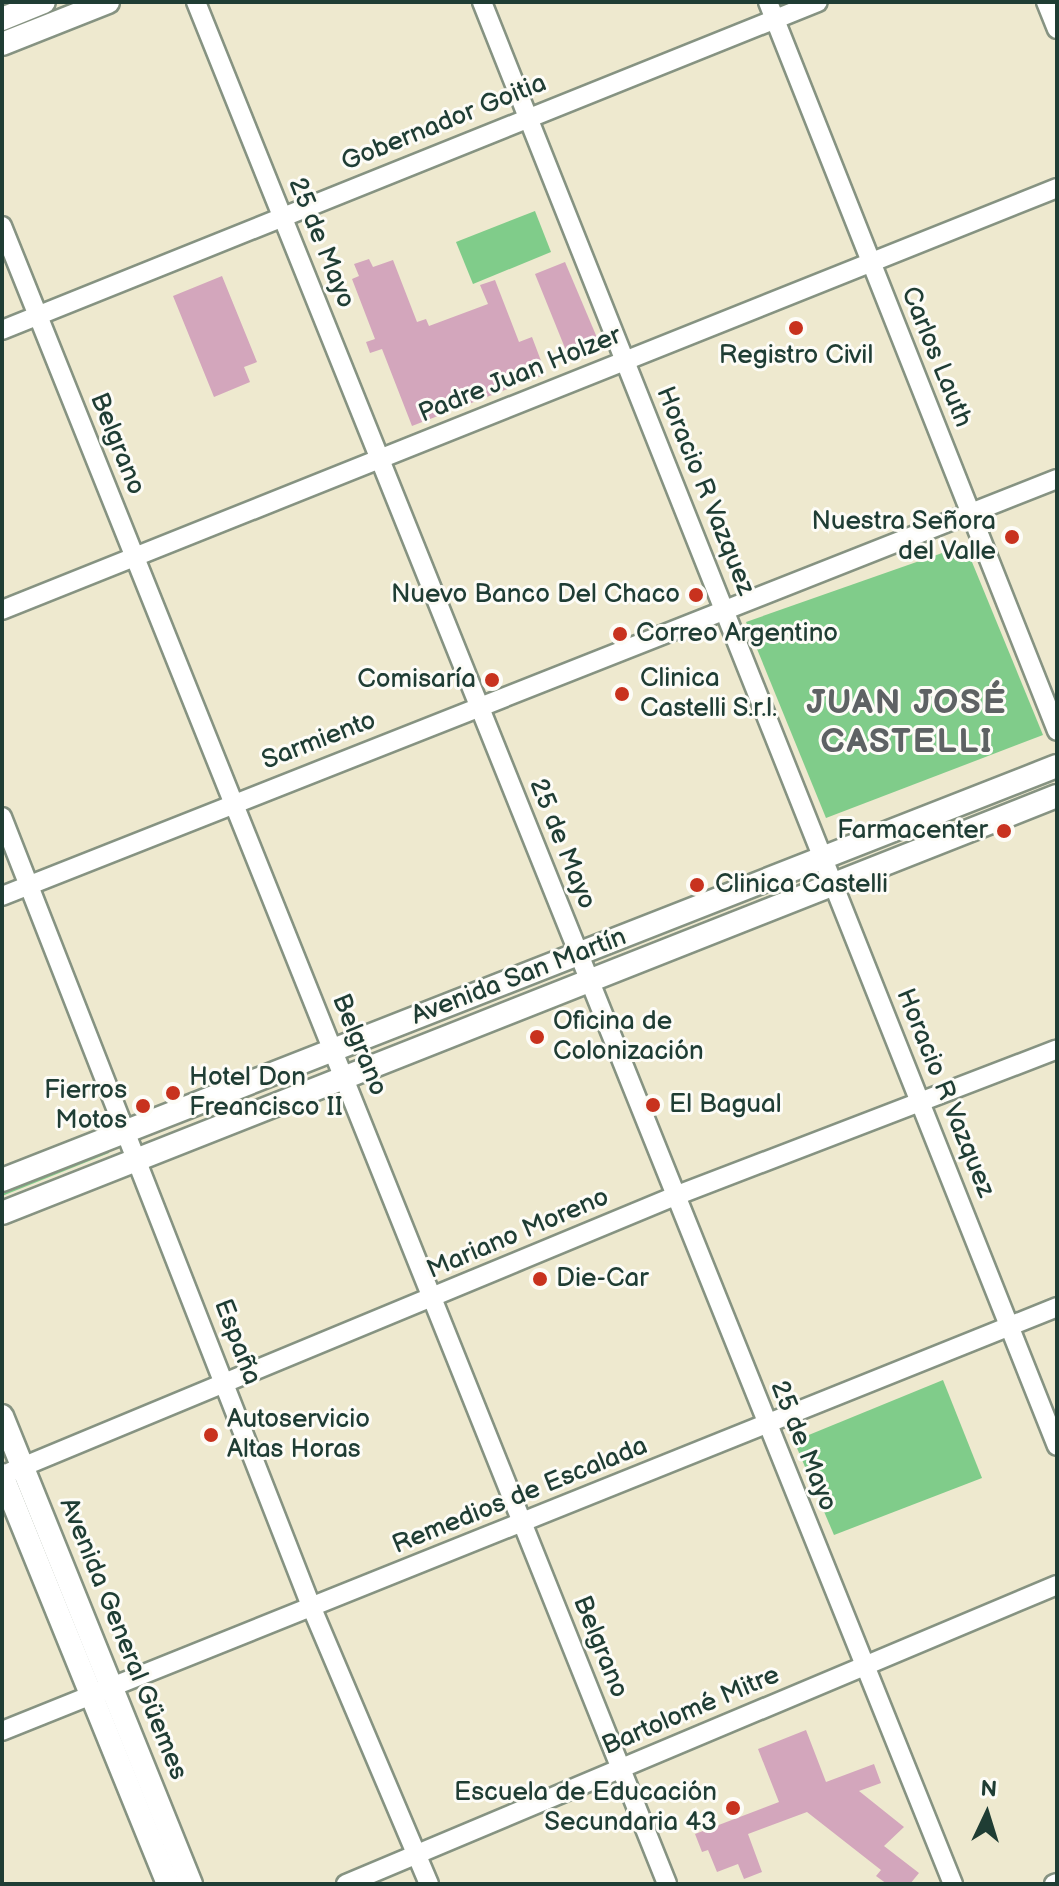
<!DOCTYPE html>
<meta charset="utf-8">
<style>
body{margin:0}
#map{position:relative;width:1059px;height:1886px;overflow:hidden;background:#eee9cf;font-family:"Balsamiq Sans",sans-serif}
div>[style]{position:absolute}
[style*='--x']{left:calc(var(--x)*1px);top:calc(var(--y)*1px);width:calc(var(--w)*1px);rotate:calc(var(--a)*1deg)}
.green>*{inset:0;background:#80cc8a}
.building>*{inset:0;background:#d3a6bc}
.roads{filter:drop-shadow(2px 0 #869382) drop-shadow(-2px 0 #869382) drop-shadow(0 2px #869382) drop-shadow(0 -2px #869382)}
.minor>*{height:18px;margin:-9px;padding:0 9px;transform-origin:9px;border-radius:9px;background:#fff}
.major>*{height:22px;margin:-11px;padding:0 11px;transform-origin:11px;border-radius:11px;background:#fff}
.dots>*{width:22px;height:22px;translate:-50% -50%;box-sizing:border-box;border:4px solid #fdfcf7;border-radius:50%}
span{translate:-50% -50%;white-space:nowrap;text-align:center;line-height:1.15;-webkit-text-stroke:6px #fdfcf7;paint-order:stroke}
.street-label{font-size:26px;color:#1f3d34}
.poi-label{font-size:26px;color:#1f3d34}
.right{translate:-100% -50%;text-align:right}
.left{translate:0 -50%;text-align:left}
.district-label{font-size:34px;color:#5e6264;font-weight:700;letter-spacing:2px}
.frame{position:absolute;inset:0;border:4px solid #1f3d34;pointer-events:none}
.north{position:absolute;left:947px;top:1774px;width:80px;height:80px;-webkit-text-stroke:6px #fdfcf7;paint-order:stroke;rotate:4deg;font-size:22px;font-weight:700;line-height:32px;text-align:center;color:#1f3d34}
.north::after{content:'';display:block;margin:auto;width:28px;height:36px;background:#1f3d34;clip-path:polygon(50% 0,100% 100%,50% 72%,0 100%)}
</style>
<div id="map">
<div class="green">
<div style="clip-path:polygon(535px 211px,551px 252px,473px 284px,456px 242px)"></div>
<div style="clip-path:polygon(965px 545px,1043px 735px,826px 818px,746px 622px)"></div>
<div style="clip-path:polygon(110px 1145px,109px 1153px,2px 1196px,2px 1184px)"></div>
<div style="clip-path:polygon(943px 1380px,982px 1478px,834px 1535px,794px 1441px)"></div>
</div>
<div class="building">
<div style="clip-path:polygon(369px 259px,373px 267px,393px 260px,417px 322px,426px 319px,429px 326px,488px 304px,480px 285px,495px 280px,519px 342px,532px 337px,546px 374px,412px 426px,382px 349px,370px 353px,366px 342px,375px 339px,352px 279px,359px 276px,354px 264px)"></div>
<div style="clip-path:polygon(565px 262px,598px 340px,567px 353px,535px 274px)"></div>
<div style="clip-path:polygon(222px 276px,257px 362px,244px 367px,250px 382px,214px 397px,173px 296px)"></div>
<div style="clip-path:polygon(806px 1730px,826px 1782px,874px 1764px,881px 1783px,859px 1791px,904px 1827px,884px 1846px,919px 1873px,910px 1884px,887px 1884px,876px 1876px,881px 1870px,807px 1812px,748px 1834px,762px 1872px,744px 1879px,738px 1864px,717px 1872px,708px 1850px,702px 1852px,695px 1834px,779px 1802px,758px 1749px)"></div>
</div>
<div class="roads">
<div class="minor">
<div style="--x:196;--y:2;--w:2029;--a:68.09"></div>
<div style="--x:482;--y:2;--w:1554;--a:68.29"></div>
<div style="--x:768;--y:2;--w:784;--a:68.37"></div>
<div style="--x:1046;--y:2;--w:29;--a:68"></div>
<div style="--x:2;--y:226;--w:1786;--a:68.14"></div>
<div style="--x:2;--y:330;--w:879;--a:-21.9"></div>
<div style="--x:2;--y:610;--w:1136;--a:-21.8"></div>
<div style="--x:2;--y:817;--w:847;--a:68.61"></div>
<div style="--x:311;--y:1606;--w:302;--a:67"></div>
<div style="--x:2;--y:896;--w:1134;--a:-21.57"></div>
<div style="--x:10;--y:1472;--w:720;--a:-22.54"></div>
<div style="--x:675;--y:1196;--w:409;--a:-21"></div>
<div style="--x:2;--y:1731;--w:1137;--a:-21.89"></div>
<div style="--x:346;--y:1884;--w:771;--a:-22.81"></div>
<div style="--x:1054;--y:1884;--w:3;--a:-18"></div>
</div>
<div class="major">
<div style="--x:2;--y:19;--w:45;--a:-22"></div>
<div style="--x:2;--y:44;--w:114;--a:-21.6"></div>
<div style="--x:2;--y:1180;--w:1133;--a:-21.43"></div>
<div style="--x:2;--y:1213;--w:1134;--a:-21.57"></div>
<div style="--x:2;--y:1416;--w:505;--a:68.01"></div>
<div style="--x:2;--y:1475;--w:441;--a:67.9"></div>
</div>
</div>
<div class="dots">
<div style="left:796px;top:328px;background:#c8321e"></div>
<div style="left:1012px;top:537px;background:#c8321e"></div>
<div style="left:696px;top:595px;background:#c8321e"></div>
<div style="left:620px;top:634px;background:#c8321e"></div>
<div style="left:492px;top:680px;background:#c8321e"></div>
<div style="left:622px;top:694px;background:#c8321e"></div>
<div style="left:1004px;top:831px;background:#c8321e"></div>
<div style="left:697px;top:885px;background:#c8321e"></div>
<div style="left:537px;top:1037px;background:#c8321e"></div>
<div style="left:173px;top:1093px;background:#c8321e"></div>
<div style="left:653px;top:1105px;background:#c8321e"></div>
<div style="left:143px;top:1106px;background:#c8321e"></div>
<div style="left:540px;top:1279px;background:#c8321e"></div>
<div style="left:211px;top:1435px;background:#c8321e"></div>
<div style="left:733px;top:1808px;background:#c8321e"></div>
</div>
<div class="street-label">
<span style="left:444px;top:123px;rotate:-22deg">Gobernador Goitia</span>
<span style="left:321px;top:243px;rotate:68deg">25 de Mayo</span>
<span style="left:936px;top:357px;rotate:68deg">Carlos Lauth</span>
<span style="left:520px;top:375px;rotate:-22deg">Padre Juan Holzer</span>
<span style="left:117px;top:444px;rotate:68deg">Belgrano</span>
<span style="left:705px;top:491px;rotate:68deg">Horacio R Vazquez</span>
<span style="left:319px;top:741px;rotate:-21deg">Sarmiento</span>
<span style="left:562px;top:844px;rotate:68deg">25 de Mayo</span>
<span style="left:519px;top:977px;rotate:-21deg">Avenida San Martín</span>
<span style="left:359px;top:1045px;rotate:68deg">Belgrano</span>
<span style="left:945px;top:1093px;rotate:68deg">Horacio R Vazquez</span>
<span style="left:518px;top:1234px;rotate:-23deg">Mariano Moreno</span>
<span style="left:237px;top:1342px;rotate:69deg">España</span>
<span style="left:803px;top:1446px;rotate:68deg">25 de Mayo</span>
<span style="left:520px;top:1496px;rotate:-22deg">Remedios de Escalada</span>
<span style="left:123px;top:1639px;rotate:68deg">Avenida General Güemes</span>
<span style="left:600px;top:1647px;rotate:68deg">Belgrano</span>
<span style="left:691px;top:1711px;rotate:-23deg">Bartolomé Mitre</span>
</div>
<div class="poi-label">
<span style="left:796px;top:356px">Registro Civil</span>
<span class="right" style="left:996px;top:537px">Nuestra Señora<br>del Valle</span>
<span class="right" style="left:680px;top:595px">Nuevo Banco Del Chaco</span>
<span class="left" style="left:636px;top:634px">Correo Argentino</span>
<span class="left" style="left:640px;top:694px">Clinica<br>Castelli S.r.l.</span>
<span class="right" style="left:476px;top:680px">Comisaría</span>
<span class="right" style="left:988px;top:831px">Farmacenter</span>
<span class="left" style="left:715px;top:885px">Clinica Castelli</span>
<span class="left" style="left:553px;top:1037px">Oficina de<br>Colonización</span>
<span class="left" style="left:189px;top:1093px">Hotel Don<br>Freancisco II</span>
<span class="right" style="left:127px;top:1106px">Fierros<br>Motos</span>
<span class="left" style="left:669px;top:1105px">El Bagual</span>
<span class="left" style="left:556px;top:1279px">Die-Car</span>
<span class="left" style="left:227px;top:1435px">Autoservicio<br>Altas Horas</span>
<span class="right" style="left:717px;top:1808px">Escuela de Educación<br>Secundaria 43</span>
</div>
<div class="district-label">
<span style="left:907px;top:722px">JUAN JOSÉ<br>CASTELLI</span>
</div>
<div class="frame"></div>
<div class="north">N</div>
</div>
